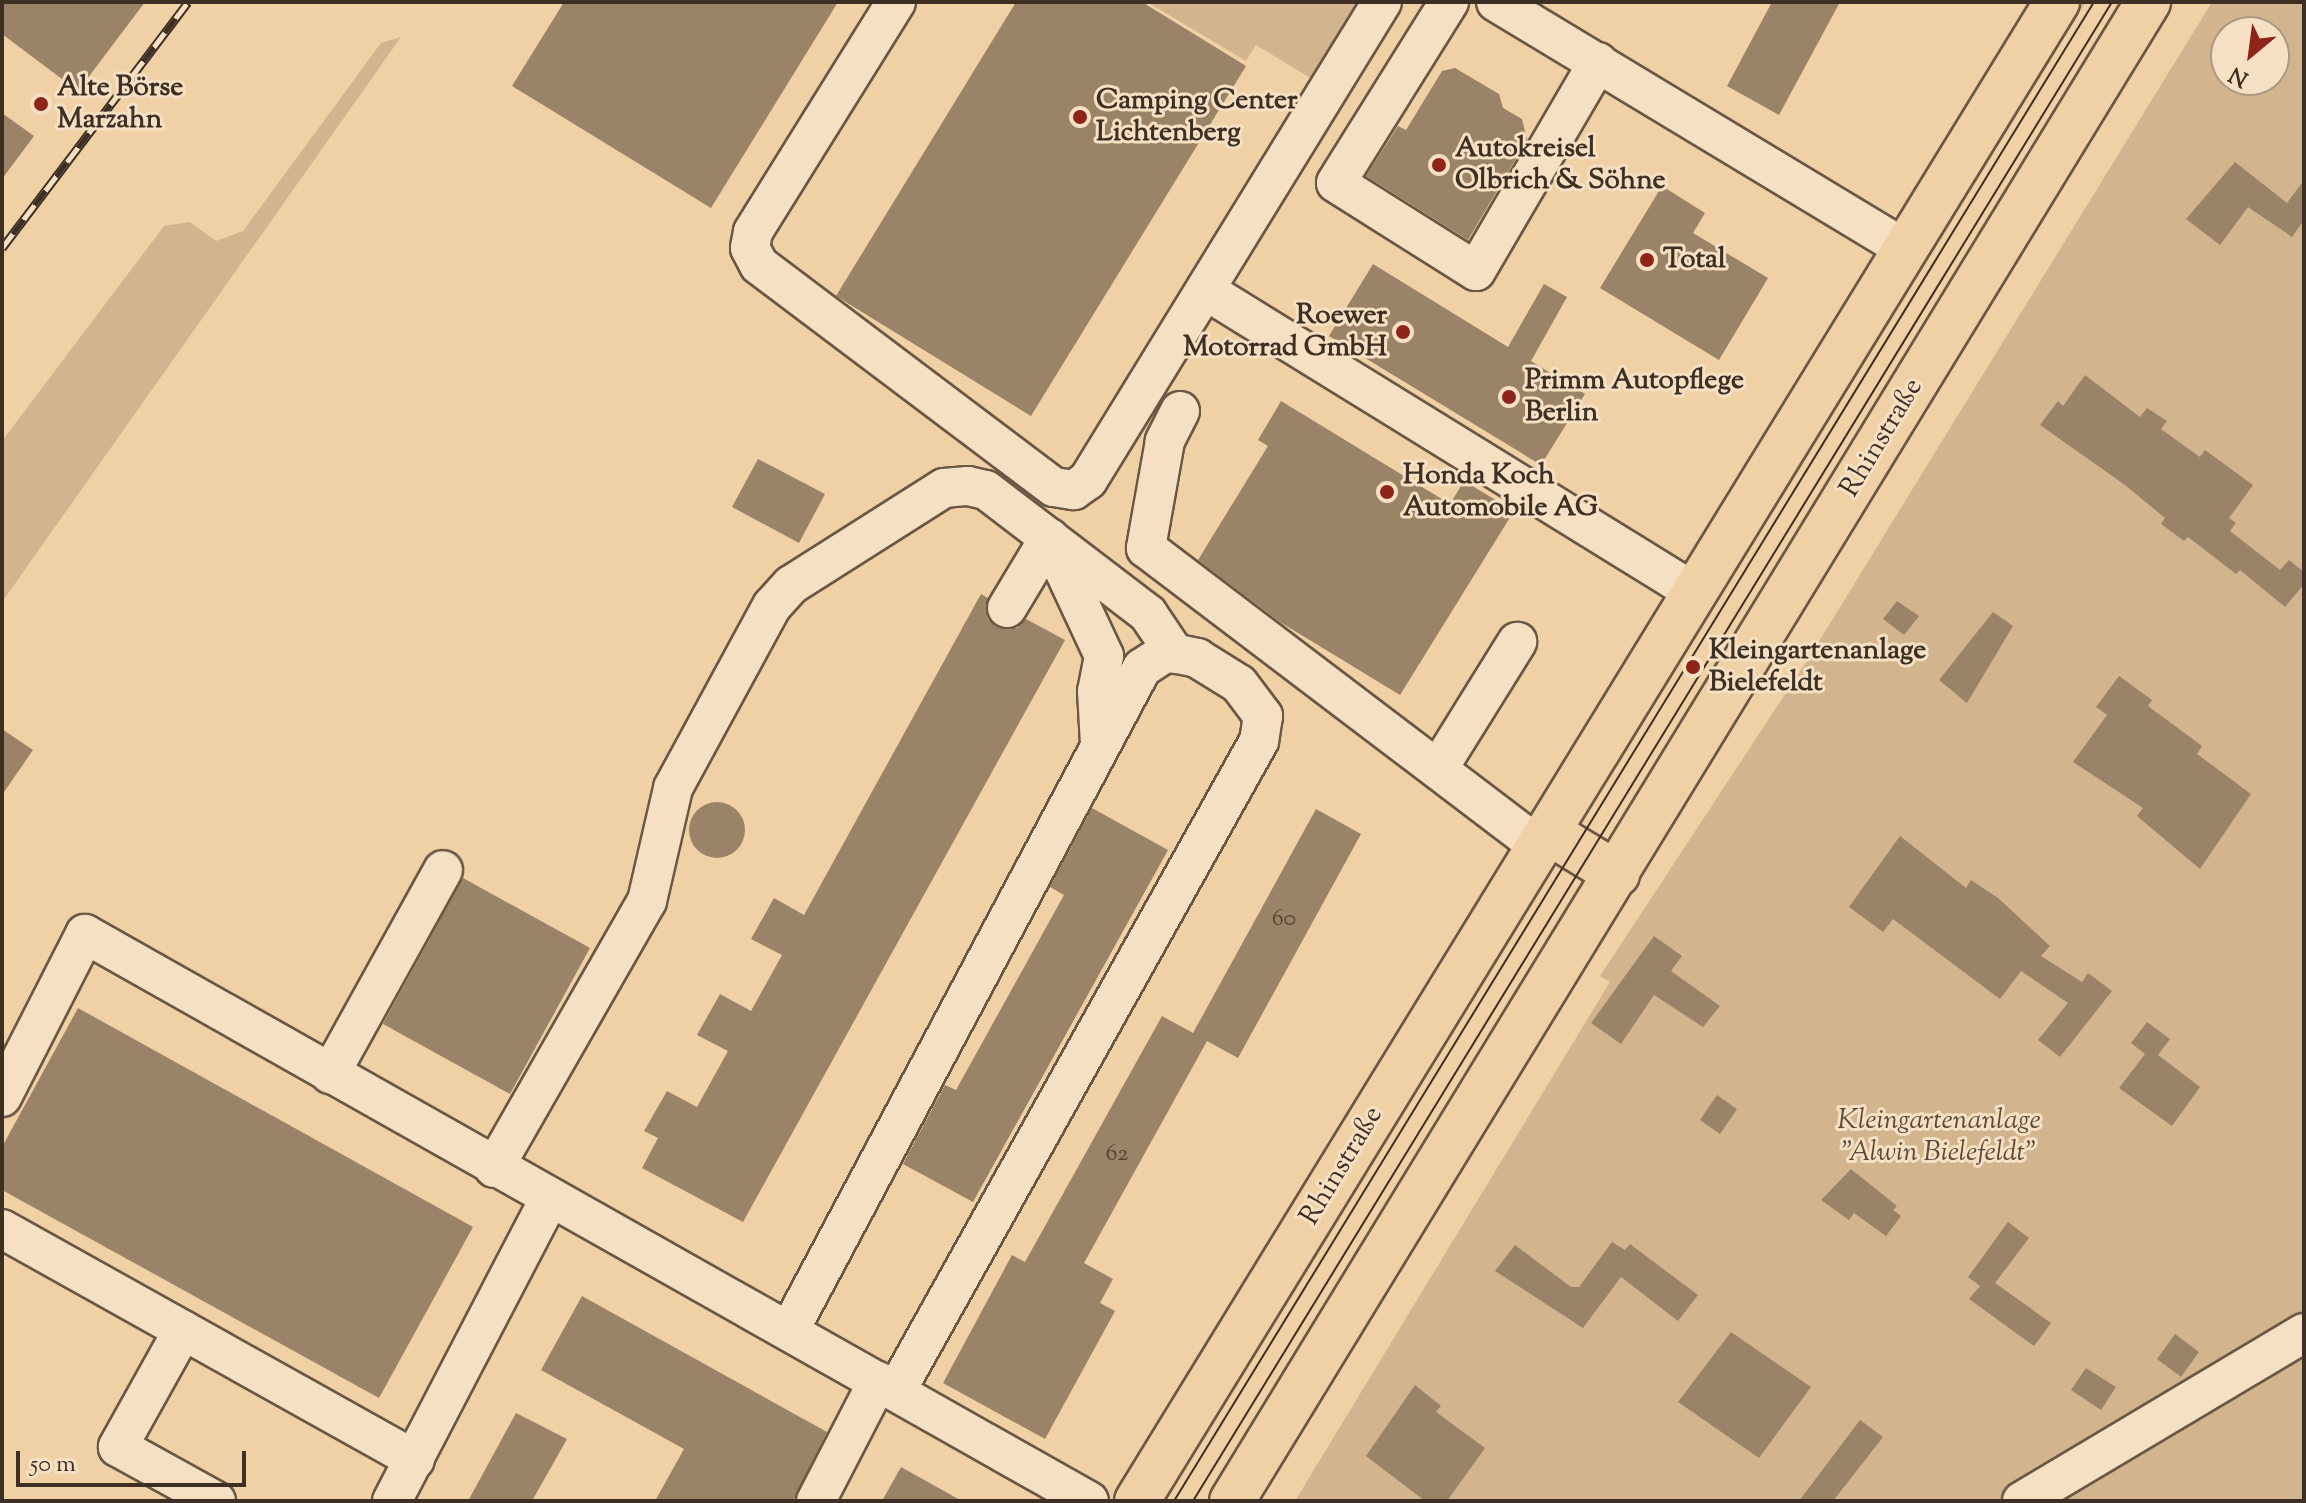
<!DOCTYPE html>
<meta charset="utf-8">
<style>
body{margin:0}
#map{position:relative;width:2306px;height:1503px;overflow:hidden;background:#f0d0a5;font-family:"Sorts Mill Goudy",serif}
div>[style]{position:absolute}
[style*='--x']{left:calc(var(--x)*1px);top:calc(var(--y)*1px);width:calc(var(--w)*1px);rotate:calc(var(--a)*1deg)}
.green>*{inset:0;background:#d2b58f}
.building>*{inset:0;background:#9a8367}
.round{border-radius:50%}
.roads{filter:drop-shadow(2px 0 #6a5744) drop-shadow(-2px 0 #6a5744) drop-shadow(0 2px #6a5744) drop-shadow(0 -2px #6a5744)}
.minor>*{height:38px;margin:-19px;padding:0 19px;transform-origin:19px;border-radius:19px;background:#f5e0c4}
.major>*{height:44px;margin:-22px;padding:0 22px;transform-origin:22px;border-radius:22px;background:#f0d0a5}
.tram>*{height:2px;margin:-1px;padding:0 1px;transform-origin:1px;border-radius:1px;background:#3d2f23}
.rail>*{height:9px;margin-top:-4.5px;transform-origin:0;background:repeating-linear-gradient(90deg,#f5e0c4 0 18px,#3d2f23 0 36px);box-sizing:border-box;border-block:2px solid #3d2f23}
.dots>*{width:22px;height:22px;translate:-50% -50%;box-sizing:border-box;border:4px solid #f5e0c4;border-radius:50%}
span{translate:-50% -50%;white-space:nowrap;text-align:center;line-height:1.15;-webkit-text-stroke:6px #f5e0c4;paint-order:stroke}
.number-label{font-size:24px;color:#544434}
.number-label span{-webkit-text-stroke-width:0}
.poi-label{font-size:28px;color:#3d2f23;font-weight:700}
.left{translate:0 -50%;text-align:left}
.right{translate:-100% -50%;text-align:right}
.street-label{font-size:28px;color:#3d2f23}
.park-label{font-size:28px;color:#5b4a39;font-style:italic}
.frame{position:absolute;inset:0;border:4px solid #3d2f23;pointer-events:none}
.north{position:absolute;left:2210px;top:16px;width:80px;height:80px;box-sizing:border-box;background:#f5e0c4;border:2px solid #ab9984;border-radius:50%;rotate:209deg;font-size:22px;font-weight:700;line-height:32px;text-align:center;color:#3d2f23}
.north::after{content:'';display:block;margin:auto;width:28px;height:36px;background:#8f2418;clip-path:polygon(50% 0,100% 100%,50% 72%,0 100%)}
.scale{position:absolute;left:16px;top:1451px;width:230px;height:36px;box-sizing:border-box;border:4px solid #3d2f23;border-top:0;padding-left:10px;font-size:24px;line-height:28px;white-space:nowrap;color:#3d2f23;-webkit-text-stroke:6px #f5e0c4;paint-order:stroke}
</style>
<div id="map">
<div class="green">
<div style="clip-path:polygon(1147px 2px,1363px 2px,1317px 82px,1256px 45px,1246px 61px)"></div>
<div style="clip-path:polygon(2074px 2px,2086px 2px,1775px 509px,1766px 504px)"></div>
<div style="clip-path:polygon(2121px 2px,2133px 2px,1810px 530px,1800px 525px)"></div>
<div style="clip-path:polygon(evenodd,2212px 2px,2304px 2px,2304px 1501px,1295px 1501px,1610px 982px,1600px 976px,1805px 664px,2212px 2px,2226px 32px,2274px 32px,2274px 80px,2226px 80px,2226px 32px)"></div>
<div style="clip-path:polygon(401px 37px,2px 602px,2px 441px,164px 226px,190px 222px,216px 241px,243px 231px,381px 43px)"></div>
</div>
<div class="building">
<div style="clip-path:polygon(2px 2px,145px 2px,78px 91px,2px 34px)"></div>
<div style="clip-path:polygon(564px 2px,838px 2px,711px 208px,512px 86px)"></div>
<div style="clip-path:polygon(1016px 2px,1142px 2px,1246px 66px,1031px 416px,836px 296px)"></div>
<div style="clip-path:polygon(1772px 2px,1840px 2px,1779px 115px,1727px 86px)"></div>
<div style="clip-path:polygon(1455px 68px,1499px 94px,1503px 108px,1522px 119px,1527px 140px,1468px 240px,1366px 176px,1398px 126px,1406px 130px,1442px 71px)"></div>
<div style="clip-path:polygon(2px 113px,34px 136px,2px 179px)"></div>
<div style="clip-path:polygon(2235px 162px,2287px 203px,2304px 180px,2304px 220px,2292px 237px,2248px 207px,2220px 245px,2186px 219px)"></div>
<div style="clip-path:polygon(1662px 186px,1705px 213px,1693px 233px,1768px 278px,1719px 360px,1600px 288px)"></div>
<div style="clip-path:polygon(1373px 264px,1508px 347px,1544px 284px,1567px 297px,1531px 361px,1585px 394px,1541px 465px,1329px 336px)"></div>
<div style="clip-path:polygon(2085px 375px,2140px 417px,2147px 408px,2167px 421px,2161px 429px,2200px 457px,2205px 450px,2253px 485px,2229px 518px,2236px 523px,2230px 531px,2280px 570px,2289px 560px,2304px 572px,2304px 584px,2285px 607px,2240px 570px,2236px 574px,2188px 537px,2184px 541px,2161px 524px,2165px 518px,2125px 485px,2040px 425px,2058px 401px,2063px 406px)"></div>
<div style="clip-path:polygon(1281px 401px,1450px 504px,1464px 481px,1514px 511px,1400px 695px,1280px 622px,1198px 560px,1268px 446px,1258px 440px)"></div>
<div style="clip-path:polygon(758px 459px,825px 494px,799px 543px,732px 507px)"></div>
<div style="clip-path:polygon(981px 594px,988px 598px,987px 618px,996px 627px,1017px 628px,1026px 619px,1065px 640px,743px 1222px,642px 1168px,658px 1138px,644px 1131px,667px 1091px,697px 1107px,728px 1051px,697px 1035px,720px 994px,751px 1011px,782px 955px,751px 939px,774px 898px,804px 915px)"></div>
<div style="clip-path:polygon(1897px 601px,1919px 616px,1904px 635px,1883px 619px)"></div>
<div style="clip-path:polygon(1993px 612px,2013px 626px,1967px 703px,1939px 680px)"></div>
<div style="clip-path:polygon(2119px 676px,2152px 700px,2148px 706px,2202px 746px,2197px 754px,2251px 794px,2200px 869px,2137px 816px,2143px 808px,2073px 762px,2107px 715px,2096px 707px)"></div>
<div style="clip-path:polygon(2px 729px,33px 750px,2px 795px)"></div>
<div class="round" style="left:689px;top:802px;width:56px;height:56px"></div>
<div style="clip-path:polygon(1092px 808px,1168px 850px,973px 1202px,903px 1164px,945px 1085px,956px 1090px,1064px 895px,1050px 887px)"></div>
<div style="clip-path:polygon(1316px 809px,1361px 834px,1238px 1058px,1207px 1041px,1084px 1263px,1113px 1279px,1100px 1303px,1115px 1311px,1045px 1439px,943px 1383px,1012px 1255px,1025px 1262px,1162px 1016px,1193px 1033px)"></div>
<div style="clip-path:polygon(1900px 836px,1966px 888px,1971px 880px,1998px 898px,2050px 946px,2041px 956px,2082px 982px,2088px 973px,2112px 991px,2060px 1057px,2038px 1040px,2068px 1003px,2021px 971px,2000px 999px,1893px 919px,1883px 932px,1849px 907px)"></div>
<div style="clip-path:polygon(463px 878px,590px 948px,510px 1094px,383px 1024px)"></div>
<div style="clip-path:polygon(1654px 936px,1682px 956px,1671px 971px,1720px 1006px,1703px 1027px,1654px 995px,1621px 1044px,1591px 1023px)"></div>
<div style="clip-path:polygon(78px 1008px,473px 1227px,379px 1398px,2px 1190px,2px 1147px)"></div>
<div style="clip-path:polygon(2147px 1022px,2170px 1039px,2158px 1055px,2200px 1087px,2172px 1126px,2119px 1088px,2145px 1054px,2131px 1043px)"></div>
<div style="clip-path:polygon(1717px 1095px,1737px 1109px,1720px 1134px,1700px 1120px)"></div>
<div style="clip-path:polygon(1851px 1169px,1897px 1206px,1893px 1210px,1901px 1216px,1886px 1236px,1854px 1213px,1849px 1220px,1821px 1200px)"></div>
<div style="clip-path:polygon(2008px 1222px,2029px 1238px,1995px 1283px,2051px 1323px,2034px 1346px,1969px 1299px,1980px 1286px,1968px 1277px)"></div>
<div style="clip-path:polygon(1612px 1242px,1625px 1250px,1630px 1244px,1698px 1295px,1678px 1321px,1621px 1277px,1583px 1328px,1495px 1271px,1515px 1245px,1571px 1287px,1579px 1287px)"></div>
<div style="clip-path:polygon(582px 1296px,827px 1432px,793px 1501px,655px 1501px,684px 1449px,541px 1370px)"></div>
<div style="clip-path:polygon(1731px 1332px,1811px 1387px,1759px 1458px,1678px 1402px)"></div>
<div style="clip-path:polygon(2175px 1334px,2199px 1352px,2181px 1377px,2157px 1359px)"></div>
<div style="clip-path:polygon(2086px 1368px,2116px 1387px,2101px 1410px,2071px 1390px)"></div>
<div style="clip-path:polygon(1415px 1385px,1441px 1406px,1436px 1412px,1485px 1448px,1447px 1501px,1425px 1501px,1366px 1456px)"></div>
<div style="clip-path:polygon(516px 1413px,567px 1439px,532px 1501px,468px 1501px)"></div>
<div style="clip-path:polygon(1860px 1420px,1883px 1437px,1833px 1501px,1799px 1501px)"></div>
<div style="clip-path:polygon(901px 1467px,962px 1501px,882px 1501px)"></div>
</div>
<div class="roads">
<div class="minor">
<div style="--x:896;--y:2;--w:271;--a:121.9"></div>
<div style="--x:753;--y:232;--w:16;--a:101"></div>
<div style="--x:750;--y:248;--w:19;--a:62"></div>
<div style="--x:759;--y:265;--w:369;--a:37"></div>
<div style="--x:1054;--y:487;--w:20;--a:9"></div>
<div style="--x:1074;--y:490;--w:17;--a:-36"></div>
<div style="--x:1088;--y:480;--w:561;--a:-58.41"></div>
<div style="--x:1449;--y:2;--w:213;--a:122"></div>
<div style="--x:1336;--y:183;--w:165;--a:32.2"></div>
<div style="--x:1476;--y:271;--w:242;--a:-59.7"></div>
<div style="--x:1496;--y:2;--w:478;--a:31.1"></div>
<div style="--x:1205;--y:290;--w:575;--a:31.7"></div>
<div style="--x:1180;--y:411;--w:34;--a:117"></div>
<div style="--x:1165;--y:441;--w:109;--a:100.1"></div>
<div style="--x:1146;--y:548;--w:493;--a:37.2"></div>
<div style="--x:1007;--y:608;--w:82;--a:-59"></div>
<div style="--x:1049;--y:538;--w:130;--a:65"></div>
<div style="--x:1104;--y:656;--w:36;--a:101"></div>
<div style="--x:1097;--y:691;--w:54;--a:86.8"></div>
<div style="--x:1438;--y:769;--w:150;--a:-58.1"></div>
<div style="--x:330;--y:1074;--w:233;--a:-61"></div>
<div style="--x:2;--y:1097;--w:183;--a:-63"></div>
<div style="--x:85;--y:934;--w:1153;--a:29.46"></div>
<div style="--x:494;--y:1168;--w:308;--a:-60.2"></div>
<div style="--x:647;--y:901;--w:116;--a:-77"></div>
<div style="--x:673;--y:788;--w:207;--a:-61.5"></div>
<div style="--x:772;--y:606;--w:28;--a:-48"></div>
<div style="--x:791;--y:585;--w:181;--a:-32.4"></div>
<div style="--x:944;--y:488;--w:24;--a:-5"></div>
<div style="--x:968;--y:486;--w:18;--a:13"></div>
<div style="--x:986;--y:490;--w:204;--a:37.4"></div>
<div style="--x:1148;--y:614;--w:48;--a:56"></div>
<div style="--x:2;--y:1229;--w:473;--a:29.2"></div>
<div style="--x:183;--y:1330;--w:134;--a:119.1"></div>
<div style="--x:118;--y:1447;--w:112;--a:28.9"></div>
<div style="--x:789;--y:1331;--w:751;--a:-61.97"></div>
<div style="--x:1142;--y:668;--w:30;--a:-33"></div>
<div style="--x:1167;--y:652;--w:31;--a:11"></div>
<div style="--x:1197;--y:658;--w:49;--a:31.8"></div>
<div style="--x:1239;--y:684;--w:40;--a:53"></div>
<div style="--x:1263;--y:716;--w:25;--a:99"></div>
<div style="--x:1259;--y:741;--w:744;--a:119.18"></div>
<div style="--x:392;--y:1501;--w:340;--a:-62.5"></div>
<div style="--x:816;--y:1501;--w:135;--a:-62.7"></div>
<div style="--x:2022;--y:1501;--w:328;--a:-30.8"></div>
</div>
<div class="major">
<div style="--x:1548;--y:832;--w:81;--a:31.3"></div>
<div style="--x:1137;--y:1501;--w:1759;--a:-58.46"></div>
<div style="--x:1232;--y:1501;--w:1757;--a:-58.57"></div>
</div>
</div>
<div class="tram">
<div style="--x:1174;--y:1501;--w:1759;--a:-58.46"></div>
<div style="--x:1193;--y:1501;--w:1758;--a:-58.49"></div>
</div>
<div class="rail">
<div style="--x:2;--y:248;--w:308;--a:-52.9"></div>
</div>
<div class="dots">
<div style="left:41px;top:104px;background:#8f2418"></div>
<div style="left:1080px;top:117px;background:#8f2418"></div>
<div style="left:1439px;top:165px;background:#8f2418"></div>
<div style="left:1647px;top:260px;background:#8f2418"></div>
<div style="left:1403px;top:332px;background:#8f2418"></div>
<div style="left:1509px;top:397px;background:#8f2418"></div>
<div style="left:1387px;top:492px;background:#8f2418"></div>
<div style="left:1693px;top:667px;background:#8f2418"></div>
</div>
<div class="number-label">
<span style="left:1284px;top:920px">60</span>
<span style="left:1117px;top:1155px">62</span>
</div>
<div class="poi-label">
<span class="left" style="left:57px;top:104px">Alte Börse<br>Marzahn</span>
<span class="left" style="left:1096px;top:117px">Camping Center<br>Lichtenberg</span>
<span class="left" style="left:1455px;top:165px">Autokreisel<br>Olbrich &amp; Söhne</span>
<span class="left" style="left:1663px;top:260px">Total</span>
<span class="right" style="left:1387px;top:332px">Roewer<br>Motorrad GmbH</span>
<span class="left" style="left:1525px;top:397px">Primm Autopflege<br>Berlin</span>
<span class="left" style="left:1403px;top:492px">Honda Koch<br>Automobile AG</span>
<span class="left" style="left:1709px;top:667px">Kleingartenanlage<br>Bielefeldt</span>
</div>
<div class="street-label">
<span style="left:1882px;top:438px;rotate:-59deg">Rhinstraße</span>
<span style="left:1342px;top:1166px;rotate:-59deg">Rhinstraße</span>
</div>
<div class="park-label">
<span style="left:1939px;top:1137px">Kleingartenanlage<br>"Alwin Bielefeldt"</span>
</div>
<div class="frame"></div>
<div class="north">N</div>
<div class="scale">50 m</div>
</div>
